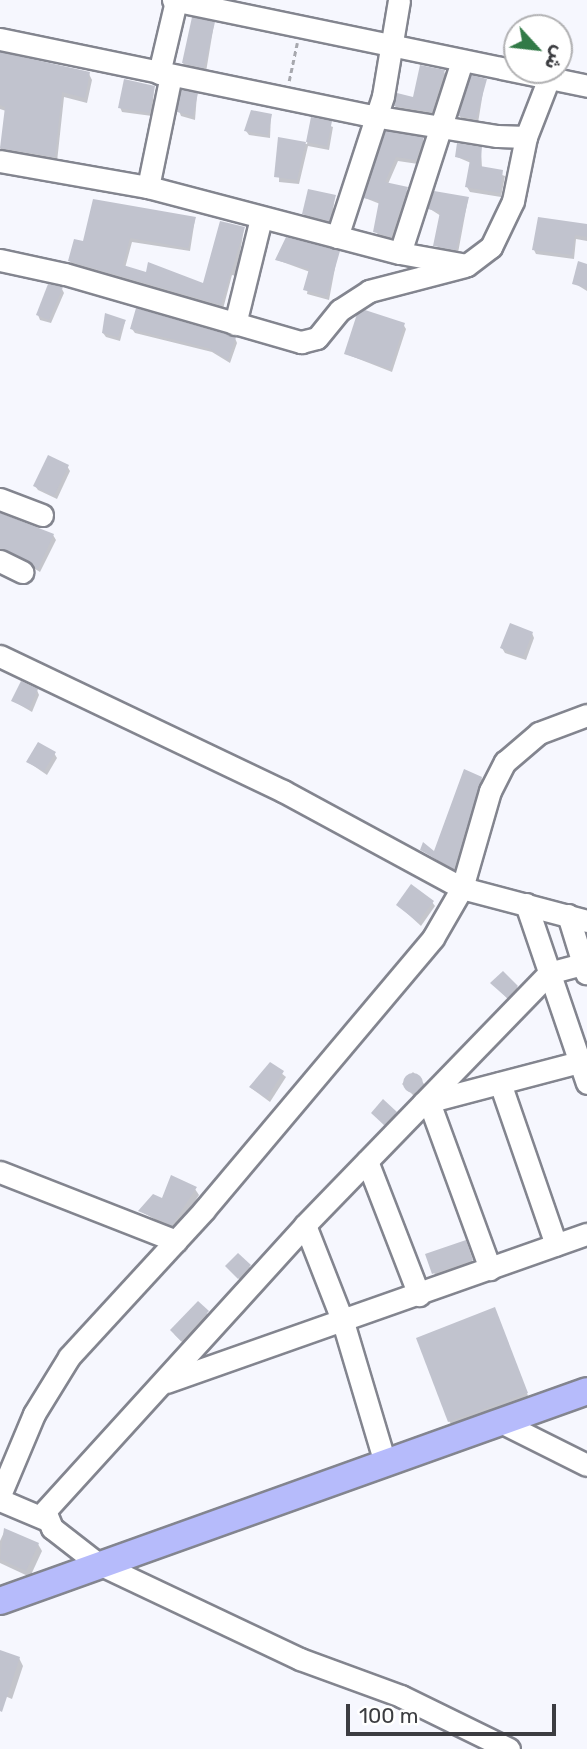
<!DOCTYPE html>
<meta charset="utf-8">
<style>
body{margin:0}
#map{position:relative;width:587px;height:1749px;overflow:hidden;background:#f6f7fe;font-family:Rubik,"Noto Naskh Arabic",sans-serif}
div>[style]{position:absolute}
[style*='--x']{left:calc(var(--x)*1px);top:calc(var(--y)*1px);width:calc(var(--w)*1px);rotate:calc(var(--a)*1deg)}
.shadow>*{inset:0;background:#0003}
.building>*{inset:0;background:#c1c3ce}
.round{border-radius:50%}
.path>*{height:2.5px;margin-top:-1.25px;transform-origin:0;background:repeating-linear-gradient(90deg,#a7a8ae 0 5px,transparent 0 8.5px)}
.roads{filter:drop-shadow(2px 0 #83858f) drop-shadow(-2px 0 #83858f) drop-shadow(0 2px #83858f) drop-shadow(0 -2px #83858f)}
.minor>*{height:21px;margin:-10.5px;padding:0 10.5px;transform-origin:10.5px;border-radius:10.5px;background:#fff}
.major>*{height:26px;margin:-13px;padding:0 13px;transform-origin:13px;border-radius:13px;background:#b6bbfb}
span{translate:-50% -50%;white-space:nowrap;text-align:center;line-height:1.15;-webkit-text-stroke:5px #fff;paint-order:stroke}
.north{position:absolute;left:503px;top:14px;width:70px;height:70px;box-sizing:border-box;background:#fff;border:2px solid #b1b1b3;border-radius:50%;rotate:117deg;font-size:19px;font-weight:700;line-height:28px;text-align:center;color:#3c3d41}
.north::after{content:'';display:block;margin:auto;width:24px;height:32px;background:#327a47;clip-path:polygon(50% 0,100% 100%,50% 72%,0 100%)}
.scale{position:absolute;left:346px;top:1704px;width:210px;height:32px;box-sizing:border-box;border:4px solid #3c3d41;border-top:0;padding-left:9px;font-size:21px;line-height:24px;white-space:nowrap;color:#3c3d41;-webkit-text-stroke:5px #fff;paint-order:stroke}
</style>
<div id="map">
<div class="shadow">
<div style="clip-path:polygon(214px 24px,206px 72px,186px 67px,183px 63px)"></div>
<div style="clip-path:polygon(0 53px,89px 74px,92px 80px,87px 103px,64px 97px,57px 162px,0 152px,6px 111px,0 109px)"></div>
<div style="clip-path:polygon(444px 72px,447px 77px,434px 117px,399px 111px,395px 106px,414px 99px)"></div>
<div style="clip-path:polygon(485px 80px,478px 123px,462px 121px,460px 116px)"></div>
<div style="clip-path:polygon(154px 87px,152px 116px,122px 112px,120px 107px)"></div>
<div style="clip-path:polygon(197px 95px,195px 120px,181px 116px,179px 111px)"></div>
<div style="clip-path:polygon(271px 115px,270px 138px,249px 135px,246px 131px)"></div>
<div style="clip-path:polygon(312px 119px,333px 127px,329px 150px,308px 146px,299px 184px,279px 182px,280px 139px,307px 144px)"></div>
<div style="clip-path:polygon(387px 133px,422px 139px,425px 143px,418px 164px,398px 161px,388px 184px,409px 192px,393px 241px,377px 237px,380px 204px,365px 198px)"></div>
<div style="clip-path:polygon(481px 149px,482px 168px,505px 176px,501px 197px,470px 192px,467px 187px,471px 163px,457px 157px)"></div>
<div style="clip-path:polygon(335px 196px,331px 224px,307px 218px,304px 214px)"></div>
<div style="clip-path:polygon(468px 199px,458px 253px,438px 250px,441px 216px,430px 209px)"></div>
<div style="clip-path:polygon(195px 219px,190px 251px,132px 242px,125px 268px,205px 285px,244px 229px,236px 276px,232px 275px,223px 309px,73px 266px,70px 261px,84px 243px)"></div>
<div style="clip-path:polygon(587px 225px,587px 241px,576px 239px,574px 259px,536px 254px,534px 250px)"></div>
<div style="clip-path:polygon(338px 252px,329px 300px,307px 294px,310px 272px,277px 260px)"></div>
<div style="clip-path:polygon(587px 266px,587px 291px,574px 283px)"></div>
<div style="clip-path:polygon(62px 289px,64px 293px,51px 323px,40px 320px,38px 315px)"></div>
<div style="clip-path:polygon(125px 322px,120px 341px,106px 337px,103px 333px)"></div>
<div style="clip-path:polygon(403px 324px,406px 329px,392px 372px,346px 354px)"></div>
<div style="clip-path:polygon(132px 329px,235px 338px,237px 343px,230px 363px,212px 352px,135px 333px)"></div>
<div style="clip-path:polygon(67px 466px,70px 471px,57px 499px,38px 490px,35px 486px)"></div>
<div style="clip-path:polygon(0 513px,53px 535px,56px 540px,40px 572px,9px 553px,0 554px)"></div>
<div style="clip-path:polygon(532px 633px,534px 638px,526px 660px,505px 653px,502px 648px)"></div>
<div style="clip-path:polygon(37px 690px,39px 695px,32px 712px,13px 701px)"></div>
<div style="clip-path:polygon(54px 753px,57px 758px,47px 775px,28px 762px)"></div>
<div style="clip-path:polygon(481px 778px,485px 784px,457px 873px,422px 850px,435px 854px)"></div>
<div style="clip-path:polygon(432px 902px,435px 906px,421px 926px,398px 905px)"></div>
<div style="clip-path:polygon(493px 984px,517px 987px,520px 991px,510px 1001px)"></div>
<div style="clip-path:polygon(270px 1064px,286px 1077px,270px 1102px,251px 1088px)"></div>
<div style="clip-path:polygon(413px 1072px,427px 1087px,416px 1098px,402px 1084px)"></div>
<div style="clip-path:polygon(373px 1113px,395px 1113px,398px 1117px,387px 1128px)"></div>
<div style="clip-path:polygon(195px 1189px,199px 1195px,176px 1231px,140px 1211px)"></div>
<div style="clip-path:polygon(467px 1247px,474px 1265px,436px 1278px,428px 1255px)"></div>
<div style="clip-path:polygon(227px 1266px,249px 1266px,252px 1271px,242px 1282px)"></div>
<div style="clip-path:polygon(207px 1313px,210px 1317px,185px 1345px,175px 1335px,172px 1330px)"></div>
<div style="clip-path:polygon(498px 1317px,530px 1401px,454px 1428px,449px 1421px)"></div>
<div style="clip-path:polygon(5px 1530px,38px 1544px,42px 1551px,30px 1577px,0 1563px,0 1541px)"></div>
<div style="clip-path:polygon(0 1652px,19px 1658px,23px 1666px,12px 1699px,0 1694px)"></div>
</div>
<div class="building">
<div style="clip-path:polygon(192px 17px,215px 22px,204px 68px,182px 63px)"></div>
<div style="clip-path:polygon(0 52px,90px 72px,85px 98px,62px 92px,55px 157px,0 148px,5px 107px,0 105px)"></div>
<div style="clip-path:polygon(420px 65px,445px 70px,432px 112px,394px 106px,397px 93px,413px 97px)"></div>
<div style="clip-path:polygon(471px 75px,487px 79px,476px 119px,458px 116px)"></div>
<div style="clip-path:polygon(124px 79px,155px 86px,150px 113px,118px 108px)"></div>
<div style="clip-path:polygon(181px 90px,198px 93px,193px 116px,177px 112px)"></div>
<div style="clip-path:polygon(251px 110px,272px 114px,268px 135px,244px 131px)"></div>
<div style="clip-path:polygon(311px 117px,332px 121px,327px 146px,306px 142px)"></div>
<div style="clip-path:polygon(385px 131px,424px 137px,416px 160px,396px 157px,385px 182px,408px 187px,391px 237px,373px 232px,379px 201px,363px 198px)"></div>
<div style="clip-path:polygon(278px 137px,306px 142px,297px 180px,274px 177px)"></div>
<div style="clip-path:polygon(457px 143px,482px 147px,480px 166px,503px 170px,500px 193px,465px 187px,470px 160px,455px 157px)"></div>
<div style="clip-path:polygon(308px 189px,336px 195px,329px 221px,302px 214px)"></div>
<div style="clip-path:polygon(434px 191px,469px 197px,456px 250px,433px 246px,440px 212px,428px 209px)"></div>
<div style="clip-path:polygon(93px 199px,196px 217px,188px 248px,130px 238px,123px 265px,146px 272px,148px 262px,203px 283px,220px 221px,245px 227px,221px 305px,68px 261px,74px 239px,83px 241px)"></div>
<div style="clip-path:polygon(538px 217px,587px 224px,587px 237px,575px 235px,572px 255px,532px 250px)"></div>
<div style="clip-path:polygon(286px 237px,340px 251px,327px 296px,303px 290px,309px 269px,275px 260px)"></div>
<div style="clip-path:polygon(578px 261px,587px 264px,587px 288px,572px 284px)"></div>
<div style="clip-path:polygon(48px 284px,63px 287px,49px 320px,36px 315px)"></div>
<div style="clip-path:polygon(136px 308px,236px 337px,228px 360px,208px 348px,130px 329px)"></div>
<div style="clip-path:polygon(365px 310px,405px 323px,390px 369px,344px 354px,357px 314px)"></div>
<div style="clip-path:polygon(105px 313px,126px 320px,118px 337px,102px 333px)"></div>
<div style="clip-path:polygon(48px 455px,69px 465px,54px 496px,33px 486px)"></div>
<div style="clip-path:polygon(0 513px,54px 534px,38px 569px,0 548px)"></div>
<div style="clip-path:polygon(510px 623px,533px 632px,523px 657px,500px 648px)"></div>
<div style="clip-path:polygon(21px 681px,38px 689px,29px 709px,11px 701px)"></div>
<div style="clip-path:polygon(38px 742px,56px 752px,44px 771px,26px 762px)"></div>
<div style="clip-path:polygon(464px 769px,482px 777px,454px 869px,420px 850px,423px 842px,434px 851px)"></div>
<div style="clip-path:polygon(411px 884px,434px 901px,418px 922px,396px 905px)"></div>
<div style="clip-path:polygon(503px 971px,518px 986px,507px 998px,490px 983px)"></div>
<div style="clip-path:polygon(270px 1062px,284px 1071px,267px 1098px,249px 1087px)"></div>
<div class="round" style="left:403px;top:1073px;width:20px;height:20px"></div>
<div style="clip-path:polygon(383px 1099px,397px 1112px,384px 1125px,371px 1113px)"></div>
<div style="clip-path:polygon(171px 1175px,197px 1187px,172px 1225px,138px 1211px,153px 1194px,162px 1198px)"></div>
<div style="clip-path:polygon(466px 1240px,473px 1260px,432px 1274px,425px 1254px)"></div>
<div style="clip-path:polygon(238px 1253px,251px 1265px,238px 1279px,225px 1266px)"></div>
<div style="clip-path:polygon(198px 1301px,209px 1311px,181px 1341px,170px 1330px)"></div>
<div style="clip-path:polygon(495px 1307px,528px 1393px,448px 1422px,416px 1338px)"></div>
<div style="clip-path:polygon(4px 1528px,39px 1543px,26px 1571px,0 1559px)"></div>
<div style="clip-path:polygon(0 1650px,20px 1657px,2px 1712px,0 1711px)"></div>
</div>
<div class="path">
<div style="--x:289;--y:81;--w:39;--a:-78"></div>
</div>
<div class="roads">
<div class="minor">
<div style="--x:173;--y:0;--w:423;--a:11.7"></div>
<div style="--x:0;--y:39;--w:375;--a:11.7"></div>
<div style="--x:367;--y:115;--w:132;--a:9.2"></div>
<div style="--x:497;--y:136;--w:29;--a:2"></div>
<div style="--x:526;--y:137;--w:63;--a:-68.7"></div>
<div style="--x:159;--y:73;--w:74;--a:-76.7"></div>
<div style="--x:0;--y:161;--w:150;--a:10"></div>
<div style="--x:148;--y:187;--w:260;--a:14.7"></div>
<div style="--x:400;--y:253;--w:68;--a:10.2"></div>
<div style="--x:467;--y:265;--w:30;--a:-37"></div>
<div style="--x:491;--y:247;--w:51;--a:-64.4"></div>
<div style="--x:513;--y:201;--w:65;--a:-78.5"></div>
<div style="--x:148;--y:187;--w:114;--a:-78.4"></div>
<div style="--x:337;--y:237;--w:148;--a:-71.9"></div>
<div style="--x:383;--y:96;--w:97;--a:-80.5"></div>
<div style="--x:400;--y:253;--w:202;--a:-72.1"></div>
<div style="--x:0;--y:260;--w:66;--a:12.2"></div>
<div style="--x:65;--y:274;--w:246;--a:16.1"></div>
<div style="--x:301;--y:342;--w:16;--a:-14"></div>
<div style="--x:317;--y:338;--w:36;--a:-51"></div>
<div style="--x:340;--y:310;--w:35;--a:-33"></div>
<div style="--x:369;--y:291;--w:99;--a:-14.6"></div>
<div style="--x:235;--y:324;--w:109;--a:-76.2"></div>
<div style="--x:0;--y:499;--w:45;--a:20.9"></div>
<div style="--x:0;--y:561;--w:25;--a:26"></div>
<div style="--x:0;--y:656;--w:314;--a:25.5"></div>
<div style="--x:283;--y:791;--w:204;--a:28.5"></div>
<div style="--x:462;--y:888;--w:129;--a:14.8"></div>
<div style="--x:526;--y:904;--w:189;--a:71.2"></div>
<div style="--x:568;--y:915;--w:61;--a:72.8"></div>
<div style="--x:500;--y:1083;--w:171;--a:70.9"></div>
<div style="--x:429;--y:1102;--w:178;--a:69.9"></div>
<div style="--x:423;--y:1103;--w:170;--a:-14.7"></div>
<div style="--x:367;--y:1161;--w:144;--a:68.8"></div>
<div style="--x:0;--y:1172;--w:189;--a:21.4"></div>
<div style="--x:305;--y:1225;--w:104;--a:68.6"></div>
<div style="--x:343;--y:1322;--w:147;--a:73.4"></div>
<div style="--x:166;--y:1382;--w:446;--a:-19.4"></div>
<div style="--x:499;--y:1421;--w:98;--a:26.6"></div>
<div style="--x:0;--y:1495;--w:88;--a:-67.2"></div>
<div style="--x:34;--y:1414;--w:67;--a:-58.4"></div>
<div style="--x:69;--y:1357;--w:200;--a:-47.4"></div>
<div style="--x:204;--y:1210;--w:356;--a:-49.9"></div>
<div style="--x:433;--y:938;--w:58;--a:-59.9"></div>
<div style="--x:462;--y:888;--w:101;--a:-73.9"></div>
<div style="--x:490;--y:791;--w:33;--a:-63"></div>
<div style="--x:505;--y:762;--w:45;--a:-40.5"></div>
<div style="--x:539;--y:733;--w:51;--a:-20.6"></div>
<div style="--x:0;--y:1500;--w:49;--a:22.9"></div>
<div style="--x:509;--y:1749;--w:120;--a:-153.9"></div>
<div style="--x:401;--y:1696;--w:108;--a:-159.9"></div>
<div style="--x:300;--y:1659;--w:225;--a:-154.7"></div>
<div style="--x:97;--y:1563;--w:57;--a:-142.1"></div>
<div style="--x:52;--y:1528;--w:18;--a:-112"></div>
<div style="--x:45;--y:1511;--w:387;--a:-47.7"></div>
<div style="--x:305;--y:1225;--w:351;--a:-45.9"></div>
<div style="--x:549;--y:973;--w:39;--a:-15"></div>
</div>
<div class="major">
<div style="--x:0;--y:1601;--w:623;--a:-19.68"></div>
</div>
</div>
<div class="north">ش</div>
<div class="scale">100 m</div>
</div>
